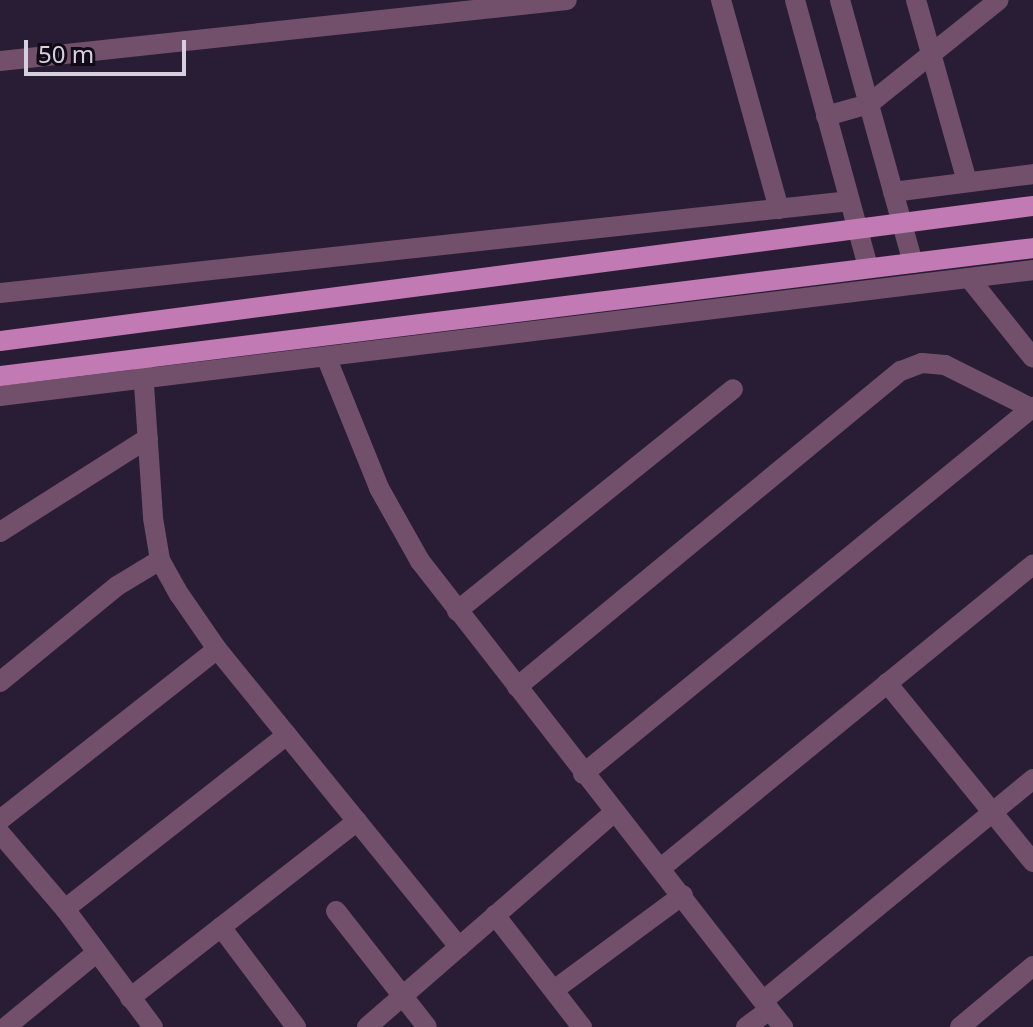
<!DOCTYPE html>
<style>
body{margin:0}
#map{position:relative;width:1033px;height:1027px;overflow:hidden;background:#291d36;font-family:"Noto Sans",sans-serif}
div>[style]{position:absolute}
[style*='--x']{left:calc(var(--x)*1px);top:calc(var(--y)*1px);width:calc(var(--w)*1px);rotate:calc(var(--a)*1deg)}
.minor>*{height:20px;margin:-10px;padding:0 10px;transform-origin:10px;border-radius:10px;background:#72506b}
.major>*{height:20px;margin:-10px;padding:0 10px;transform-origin:10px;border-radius:10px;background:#c17ab3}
span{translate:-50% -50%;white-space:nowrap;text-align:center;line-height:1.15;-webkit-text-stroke:7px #0f0a15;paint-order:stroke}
.scale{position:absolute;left:24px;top:40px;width:162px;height:36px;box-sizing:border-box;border:4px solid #d6cfe0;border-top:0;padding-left:10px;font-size:24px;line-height:28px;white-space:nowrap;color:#d6cfe0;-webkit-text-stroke:6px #0f0a15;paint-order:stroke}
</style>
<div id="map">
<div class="minor">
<div style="--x:721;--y:0;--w:217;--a:74.5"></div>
<div style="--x:795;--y:0;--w:277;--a:74.7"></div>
<div style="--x:840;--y:0;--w:273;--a:74.5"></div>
<div style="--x:916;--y:0;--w:189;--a:74.3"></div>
<div style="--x:0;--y:61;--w:570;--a:-6.14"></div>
<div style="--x:826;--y:116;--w:45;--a:-15.6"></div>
<div style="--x:869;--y:104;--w:166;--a:-38.7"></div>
<div style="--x:893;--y:192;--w:141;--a:-7.3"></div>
<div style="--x:969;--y:278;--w:102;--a:51.3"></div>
<div style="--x:0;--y:293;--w:855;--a:-6.18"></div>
<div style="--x:327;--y:359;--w:139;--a:68"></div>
<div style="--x:379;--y:488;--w:84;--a:60.7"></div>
<div style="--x:420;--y:561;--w:591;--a:52.08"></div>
<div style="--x:143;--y:370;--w:148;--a:86.1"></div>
<div style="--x:153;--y:518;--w:43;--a:80.5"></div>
<div style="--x:160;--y:560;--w:39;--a:61"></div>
<div style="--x:179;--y:594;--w:67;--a:55.4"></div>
<div style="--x:217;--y:649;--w:384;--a:50.9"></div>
<div style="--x:0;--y:396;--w:1041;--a:-6.95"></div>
<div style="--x:0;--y:532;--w:175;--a:-32.4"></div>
<div style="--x:457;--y:611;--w:354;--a:-38.8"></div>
<div style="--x:0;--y:682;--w:151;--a:-39.4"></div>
<div style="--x:117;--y:586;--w:50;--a:-31.2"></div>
<div style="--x:887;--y:683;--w:231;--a:50.8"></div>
<div style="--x:517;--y:687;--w:497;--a:-39.5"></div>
<div style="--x:901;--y:371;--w:22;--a:-21"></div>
<div style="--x:922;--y:363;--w:23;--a:5"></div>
<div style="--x:945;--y:365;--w:96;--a:26.6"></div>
<div style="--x:583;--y:774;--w:581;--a:-39.2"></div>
<div style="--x:0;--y:820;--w:276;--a:-38.2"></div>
<div style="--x:0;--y:833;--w:100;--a:49.5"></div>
<div style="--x:65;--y:909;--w:147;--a:53.3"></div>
<div style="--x:661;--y:868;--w:480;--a:-39.2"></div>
<div style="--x:65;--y:909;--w:282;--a:-38.1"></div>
<div style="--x:336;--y:911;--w:147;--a:51.9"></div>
<div style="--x:495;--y:915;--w:142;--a:52.2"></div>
<div style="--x:221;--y:927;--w:125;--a:53.1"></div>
<div style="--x:554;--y:990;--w:160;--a:-36.4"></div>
<div style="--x:130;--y:998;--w:288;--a:-37.9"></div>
<div style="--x:764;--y:1000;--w:348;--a:-39.4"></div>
<div style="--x:6;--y:1027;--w:117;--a:-39.4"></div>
<div style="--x:367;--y:1027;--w:327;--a:-41"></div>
<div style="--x:746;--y:1027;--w:29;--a:-36"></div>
<div style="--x:960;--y:1027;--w:95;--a:-39.9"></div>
</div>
<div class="major">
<div style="--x:0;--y:341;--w:1042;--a:-7.45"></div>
<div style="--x:0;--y:376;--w:1041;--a:-7.06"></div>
</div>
<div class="scale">50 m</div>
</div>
